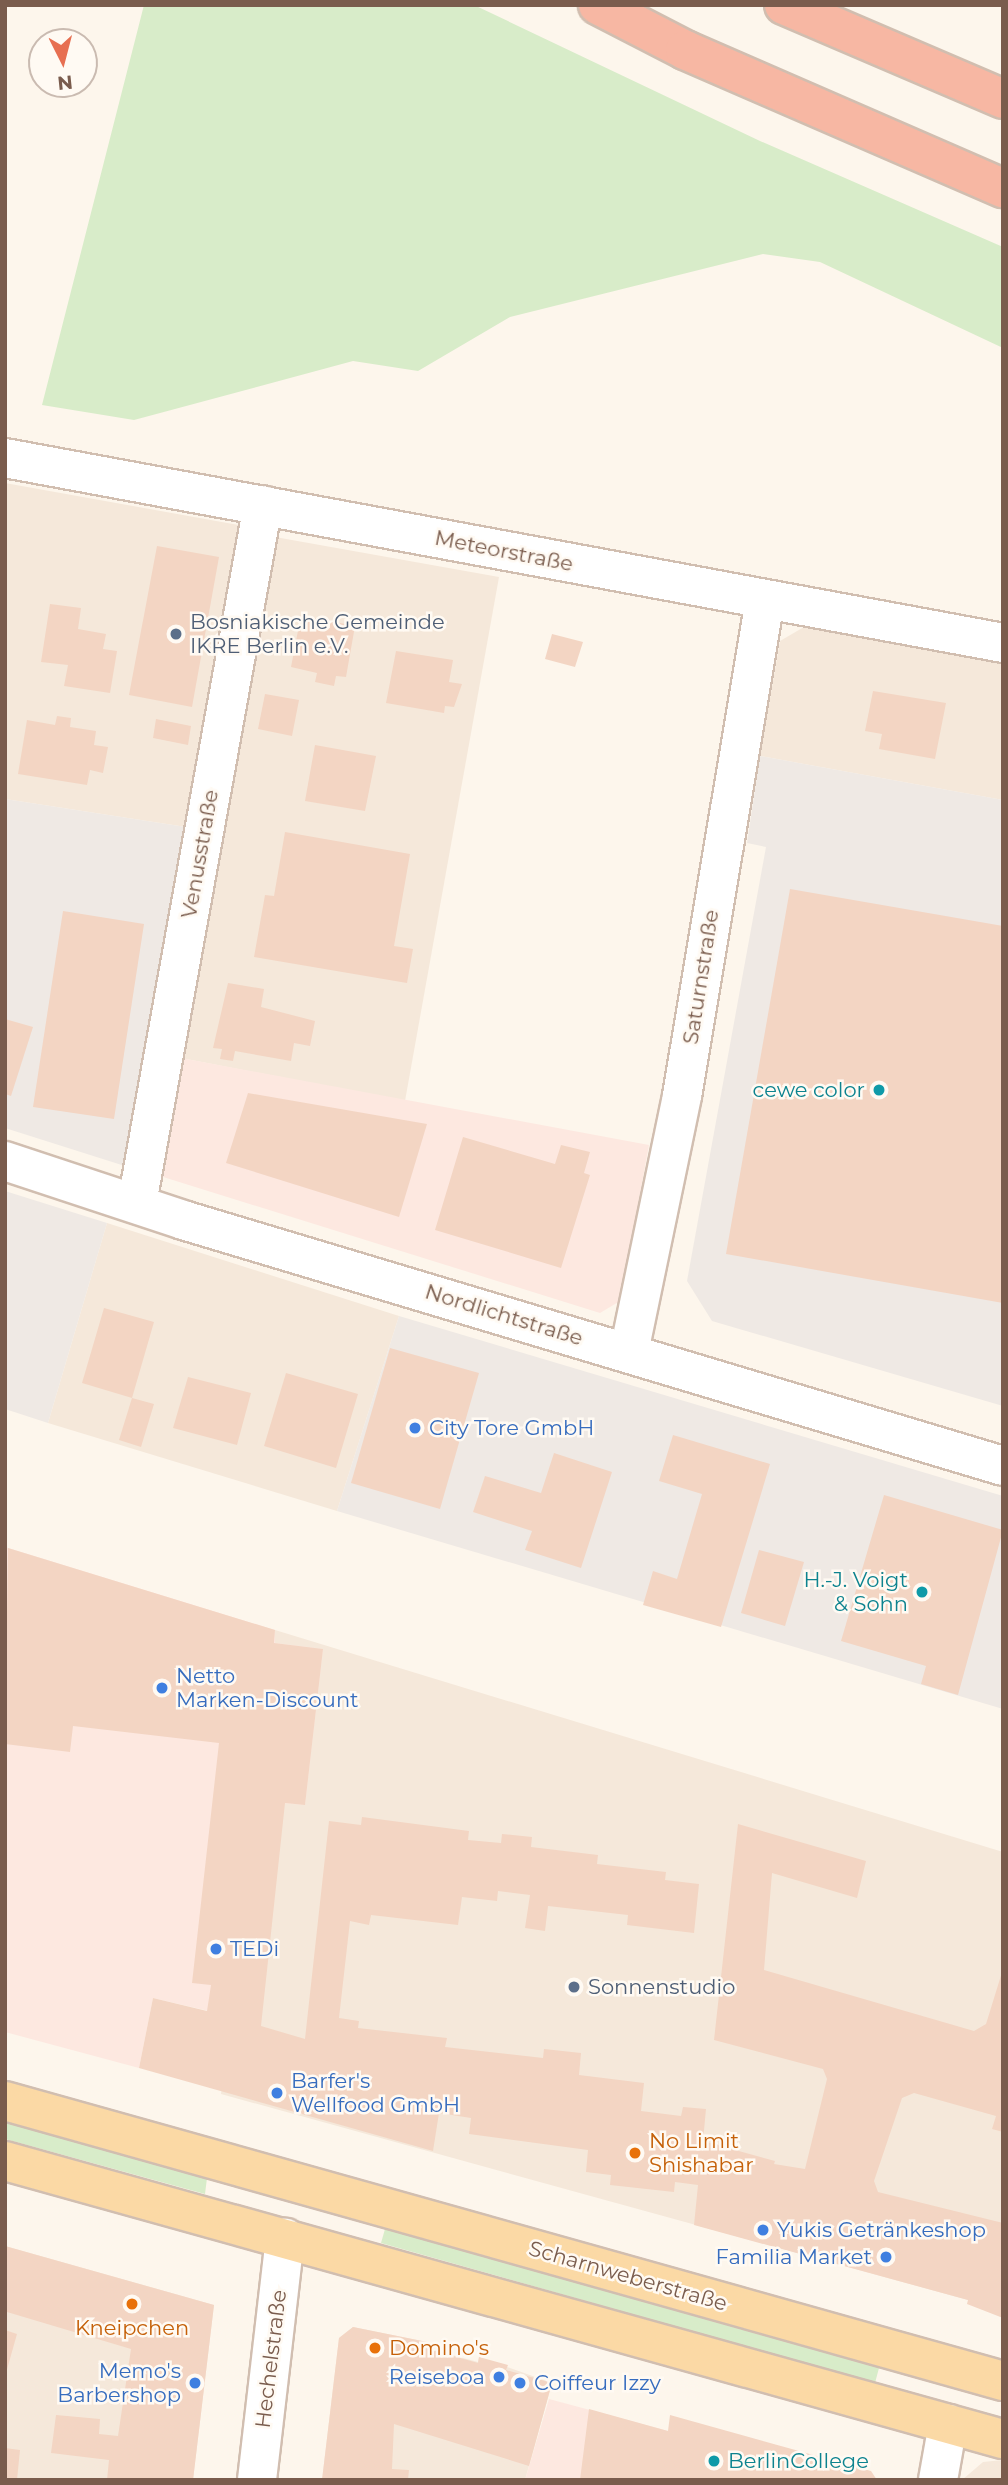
<!DOCTYPE html>
<meta charset="utf-8">
<style>
body{margin:0}
#map{position:relative;width:1008px;height:2485px;overflow:hidden;background:#fdf6ec;font-family:Montserrat,sans-serif}
div>[style]{position:absolute}
[style*='--x']{left:calc(var(--x)*1px);top:calc(var(--y)*1px);width:calc(var(--w)*1px);rotate:calc(var(--a)*1deg)}
.residential>*{inset:0;background:#f5e8da}
.commercial>*{inset:0;background:#fde8e0}
.industrial>*{inset:0;background:#efe9e4}
.green>*{inset:0;background:#d8ecc9}
.building>*{inset:0;background:#f3d5c3}
.roads{filter:drop-shadow(2px 0 #d1beb0) drop-shadow(-2px 0 #d1beb0) drop-shadow(0 2px #d1beb0) drop-shadow(0 -2px #d1beb0)}
.minor>*{height:38px;margin:-19px;padding:0 19px;transform-origin:19px;border-radius:19px;background:#fff}
.major>*{height:38px;margin:-19px;padding:0 19px;transform-origin:19px;border-radius:19px;background:#fbd9a5}
.highway>*{height:38px;margin:-19px;padding:0 19px;transform-origin:19px;border-radius:19px;background:#f7b7a3}
.dots>*{width:19px;height:19px;translate:-50% -50%;box-sizing:border-box;border:4px solid #fffaf3;border-radius:50%}
span{translate:-50% -50%;white-space:nowrap;text-align:center;line-height:1.15;-webkit-text-stroke:5px #fffaf3;paint-order:stroke}
.street-label{font-size:21px;color:#7a5c4d}
.service-label{font-size:21px;color:#4e5e75}
.left{translate:0 -50%;text-align:left}
.culture-label{font-size:21px;color:#0d838f}
.right{translate:-100% -50%;text-align:right}
.shop-label{font-size:21px;color:#366cbe}
.food-label{font-size:21px;color:#c56008}
.frame{position:absolute;inset:0;border:7px solid #7a5c4d;pointer-events:none}
.north{position:absolute;left:28px;top:28px;width:70px;height:70px;box-sizing:border-box;background:#fffaf3;border:2px solid #cabbb1;border-radius:50%;rotate:174deg;font-size:19px;font-weight:700;line-height:28px;text-align:center;color:#7a5c4d}
.north::after{content:'';display:block;margin:auto;width:24px;height:32px;background:#e76f51;clip-path:polygon(50% 0,100% 100%,50% 72%,0 100%)}
</style>
<div id="map">
<div class="residential">
<div style="clip-path:polygon(5px 483px,244px 526px,186px 827px,5px 799px)"></div>
<div style="clip-path:polygon(275px 537px,499px 577px,405px 1101px,181px 1058px)"></div>
<div style="clip-path:polygon(804px 627px,1003px 663px,1003px 800px,760px 756px,780px 641px)"></div>
<div style="clip-path:polygon(107px 1223px,399px 1316px,337px 1511px,48px 1423px)"></div>
<div style="clip-path:polygon(275px 1630px,1003px 1852px,1003px 2318px,968px 2300px,221px 2094px)"></div>
<div style="clip-path:polygon(5px 2246px,214px 2305px,193px 2480px,5px 2480px)"></div>
<div style="clip-path:polygon(353px 2327px,427px 2342px,426px 2348px,478px 2362px,479px 2357px,552px 2383px,525px 2480px,322px 2480px,339px 2338px)"></div>
<div style="clip-path:polygon(1003px 2460px,1003px 2480px,962px 2480px,983px 2462px)"></div>
</div>
<div class="commercial">
<div style="clip-path:polygon(181px 1058px,649px 1145px,620px 1301px,600px 1313px,160px 1176px)"></div>
<div style="clip-path:polygon(5px 1547px,275px 1630px,275px 1643px,323px 1649px,305px 1805px,254px 1801px,230px 2016px,153px 1998px,139px 2068px,5px 2032px)"></div>
<div style="clip-path:polygon(549px 2399px,668px 2431px,662px 2480px,525px 2480px)"></div>
</div>
<div class="industrial">
<div style="clip-path:polygon(760px 756px,1003px 800px,1003px 1406px,712px 1321px,687px 1281px,766px 847px,747px 843px)"></div>
<div style="clip-path:polygon(5px 799px,186px 827px,128px 1167px,5px 1128px)"></div>
<div style="clip-path:polygon(5px 1191px,107px 1223px,48px 1423px,5px 1409px)"></div>
<div style="clip-path:polygon(399px 1316px,1003px 1496px,1003px 1709px,337px 1511px)"></div>
</div>
<div class="green">
<div style="clip-path:polygon(144px 5px,474px 5px,760px 141px,1003px 247px,1003px 348px,820px 262px,763px 254px,510px 317px,418px 371px,353px 361px,134px 420px,42px 405px)"></div>
<div style="clip-path:polygon(5px 2122px,207px 2178px,205px 2194px,5px 2139px)"></div>
<div style="clip-path:polygon(385px 2229px,879px 2368px,875px 2383px,381px 2243px)"></div>
</div>
<div class="building">
<div style="clip-path:polygon(157px 546px,219px 557px,192px 707px,129px 695px)"></div>
<div style="clip-path:polygon(50px 604px,81px 608px,78px 629px,106px 634px,103px 649px,117px 651px,110px 693px,64px 686px,68px 665px,41px 662px)"></div>
<div style="clip-path:polygon(301px 615px,355px 626px,346px 677px,336px 676px,334px 686px,315px 682px,317px 673px,291px 667px)"></div>
<div style="clip-path:polygon(552px 634px,583px 642px,575px 667px,545px 659px)"></div>
<div style="clip-path:polygon(396px 651px,453px 660px,449px 682px,462px 684px,454px 707px,445px 706px,444px 713px,386px 703px)"></div>
<div style="clip-path:polygon(873px 691px,946px 703px,935px 759px,879px 749px,882px 734px,865px 731px)"></div>
<div style="clip-path:polygon(265px 694px,299px 700px,292px 736px,258px 729px)"></div>
<div style="clip-path:polygon(57px 716px,71px 718px,70px 727px,96px 731px,94px 745px,108px 747px,103px 773px,90px 770px,87px 785px,18px 774px,27px 720px,55px 725px)"></div>
<div style="clip-path:polygon(156px 719px,191px 726px,188px 745px,153px 738px)"></div>
<div style="clip-path:polygon(315px 745px,376px 756px,365px 811px,305px 801px)"></div>
<div style="clip-path:polygon(285px 832px,410px 854px,394px 946px,413px 949px,407px 983px,254px 957px,265px 895px,274px 896px)"></div>
<div style="clip-path:polygon(790px 889px,1003px 926px,1003px 1303px,726px 1254px)"></div>
<div style="clip-path:polygon(63px 911px,144px 924px,114px 1119px,33px 1107px)"></div>
<div style="clip-path:polygon(228px 983px,264px 989px,261px 1007px,315px 1021px,310px 1046px,294px 1043px,291px 1061px,235px 1051px,233px 1061px,220px 1059px,222px 1049px,213px 1048px)"></div>
<div style="clip-path:polygon(5px 1019px,33px 1027px,11px 1096px,5px 1094px)"></div>
<div style="clip-path:polygon(248px 1093px,427px 1124px,399px 1217px,226px 1163px)"></div>
<div style="clip-path:polygon(463px 1137px,555px 1164px,561px 1145px,590px 1152px,584px 1173px,590px 1175px,561px 1268px,435px 1230px)"></div>
<div style="clip-path:polygon(104px 1308px,154px 1322px,132px 1398px,82px 1383px)"></div>
<div style="clip-path:polygon(390px 1348px,479px 1373px,440px 1509px,351px 1483px)"></div>
<div style="clip-path:polygon(286px 1373px,358px 1394px,336px 1468px,264px 1446px)"></div>
<div style="clip-path:polygon(188px 1377px,251px 1393px,237px 1445px,173px 1428px)"></div>
<div style="clip-path:polygon(132px 1398px,154px 1404px,141px 1447px,119px 1440px)"></div>
<div style="clip-path:polygon(673px 1435px,770px 1464px,721px 1627px,643px 1605px,653px 1571px,677px 1579px,702px 1494px,659px 1481px)"></div>
<div style="clip-path:polygon(554px 1453px,612px 1472px,581px 1568px,525px 1550px,532px 1531px,473px 1512px,485px 1476px,541px 1493px)"></div>
<div style="clip-path:polygon(884px 1495px,1003px 1530px,958px 1695px,921px 1684px,926px 1666px,841px 1641px)"></div>
<div style="clip-path:polygon(8px 1548px,275px 1630px,274px 1643px,323px 1649px,305px 1805px,285px 1803px,261px 2026px,305px 2039px,329px 1821px,361px 1825px,362px 1817px,469px 1831px,468px 1840px,501px 1843px,502px 1834px,532px 1837px,531px 1847px,598px 1855px,597px 1864px,666px 1872px,665px 1880px,699px 1884px,694px 1933px,627px 1925px,628px 1915px,548px 1906px,545px 1931px,525px 1928px,530px 1895px,498px 1891px,497px 1901px,462px 1897px,458px 1925px,371px 1915px,369px 1925px,350px 1921px,339px 2018px,359px 2021px,358px 2028px,447px 2038px,445px 2047px,543px 2058px,544px 2049px,581px 2053px,579px 2075px,644px 2083px,641px 2111px,681px 2116px,683px 2107px,706px 2109px,703px 2141px,775px 2161px,774px 2164px,805px 2169px,827px 2079px,823px 2069px,714px 2040px,738px 1824px,866px 1861px,857px 1898px,772px 1873px,764px 1970px,974px 2031px,986px 2024px,1003px 1969px,1003px 2132px,992px 2129px,996px 2116px,914px 2093px,902px 2098px,874px 2181px,878px 2192px,1003px 2223px,1003px 2318px,967px 2304px,968px 2300px,694px 2225px,698px 2185px,675px 2182px,674px 2192px,610px 2185px,611px 2175px,586px 2172px,588px 2150px,469px 2134px,471px 2118px,439px 2113px,433px 2151px,139px 2068px,153px 1998px,207px 2011px,211px 1985px,192px 1983px,219px 1743px,73px 1726px,70px 1752px,5px 1744px)"></div>
<div style="clip-path:polygon(759px 1550px,804px 1562px,785px 1626px,741px 1613px)"></div>
<div style="clip-path:polygon(5px 2246px,214px 2305px,193px 2480px,107px 2480px,109px 2460px,51px 2453px,56px 2415px,100px 2419px,99px 2434px,118px 2436px,131px 2349px,7px 2312px,5px 2317px)"></div>
<div style="clip-path:polygon(353px 2327px,427px 2342px,425px 2348px,478px 2363px,479px 2357px,508px 2365px,506px 2370px,552px 2383px,529px 2466px,394px 2424px,392px 2469px,409px 2470px,408px 2480px,322px 2480px,339px 2338px)"></div>
<div style="clip-path:polygon(5px 2330px,17px 2334px,6px 2373px,5px 2373px)"></div>
<div style="clip-path:polygon(589px 2409px,668px 2431px,670px 2415px,871px 2471px,877px 2480px,580px 2480px)"></div>
<div style="clip-path:polygon(5px 2448px,20px 2450px,17px 2480px,5px 2480px)"></div>
</div>
<div class="roads">
<div class="minor">
<div style="--x:5;--y:458;--w:1015;--a:10.5"></div>
<div style="--x:5;--y:1161;--w:188;--a:18.3"></div>
<div style="--x:183;--y:1220;--w:856;--a:16.7"></div>
<div style="--x:137;--y:1203;--w:709;--a:-79.77"></div>
<div style="--x:629;--y:1352;--w:261;--a:-78.3"></div>
<div style="--x:682;--y:1096;--w:503;--a:-80.5"></div>
<div style="--x:257;--y:2480;--w:244;--a:-83.4"></div>
<div style="--x:938;--y:2480;--w:57;--a:-79.9"></div>
</div>
<div class="major">
<div style="--x:5;--y:2101;--w:1037;--a:15.67"></div>
<div style="--x:5;--y:2161;--w:1036;--a:15.57"></div>
</div>
<div class="highway">
<div style="--x:598;--y:5;--w:98;--a:27.3"></div>
<div style="--x:685;--y:50;--w:347;--a:23.5"></div>
<div style="--x:784;--y:5;--w:238;--a:23.2"></div>
</div>
</div>
<div class="dots">
<div style="left:176px;top:634px;background:#5c6f8a"></div>
<div style="left:879px;top:1090px;background:#0f9aa8"></div>
<div style="left:415px;top:1428px;background:#3f7fe0"></div>
<div style="left:922px;top:1592px;background:#0f9aa8"></div>
<div style="left:162px;top:1688px;background:#3f7fe0"></div>
<div style="left:216px;top:1949px;background:#3f7fe0"></div>
<div style="left:574px;top:1987px;background:#5c6f8a"></div>
<div style="left:277px;top:2093px;background:#3f7fe0"></div>
<div style="left:635px;top:2153px;background:#e8710a"></div>
<div style="left:763px;top:2230px;background:#3f7fe0"></div>
<div style="left:886px;top:2257px;background:#3f7fe0"></div>
<div style="left:132px;top:2304px;background:#e8710a"></div>
<div style="left:375px;top:2348px;background:#e8710a"></div>
<div style="left:499px;top:2377px;background:#3f7fe0"></div>
<div style="left:195px;top:2383px;background:#3f7fe0"></div>
<div style="left:520px;top:2383px;background:#3f7fe0"></div>
<div style="left:714px;top:2461px;background:#0f9aa8"></div>
</div>
<div class="street-label">
<span style="left:504px;top:551px;rotate:11deg">Meteorstraße</span>
<span style="left:200px;top:854px;rotate:-80deg">Venusstraße</span>
<span style="left:701px;top:977px;rotate:-81deg">Saturnstraße</span>
<span style="left:504px;top:1315px;rotate:17deg">Nordlichtstraße</span>
<span style="left:628px;top:2276px;rotate:16deg">Scharnweberstraße</span>
<span style="left:271px;top:2359px;rotate:-83deg">Hechelstraße</span>
</div>
<div class="service-label">
<span class="left" style="left:190px;top:634px">Bosniakische Gemeinde<br>IKRE Berlin e.V.</span>
<span class="left" style="left:588px;top:1987px">Sonnenstudio</span>
</div>
<div class="culture-label">
<span class="right" style="left:865px;top:1090px">cewe color</span>
<span class="right" style="left:908px;top:1592px">H.-J. Voigt<br>&amp; Sohn</span>
<span class="left" style="left:728px;top:2461px">BerlinCollege</span>
</div>
<div class="shop-label">
<span class="left" style="left:429px;top:1428px">City Tore GmbH</span>
<span class="left" style="left:176px;top:1688px">Netto<br>Marken-Discount</span>
<span class="left" style="left:230px;top:1949px">TEDi</span>
<span class="left" style="left:291px;top:2093px">Barfer's<br>Wellfood GmbH</span>
<span class="left" style="left:777px;top:2230px">Yukis Getränkeshop</span>
<span class="right" style="left:872px;top:2257px">Familia Market</span>
<span class="right" style="left:181px;top:2383px">Memo's<br>Barbershop</span>
<span class="right" style="left:485px;top:2377px">Reiseboa</span>
<span class="left" style="left:534px;top:2383px">Coiffeur Izzy</span>
</div>
<div class="food-label">
<span class="left" style="left:649px;top:2153px">No Limit<br>Shishabar</span>
<span style="left:132px;top:2328px">Kneipchen</span>
<span class="left" style="left:389px;top:2348px">Domino's</span>
</div>
<div class="frame"></div>
<div class="north">N</div>
</div>
